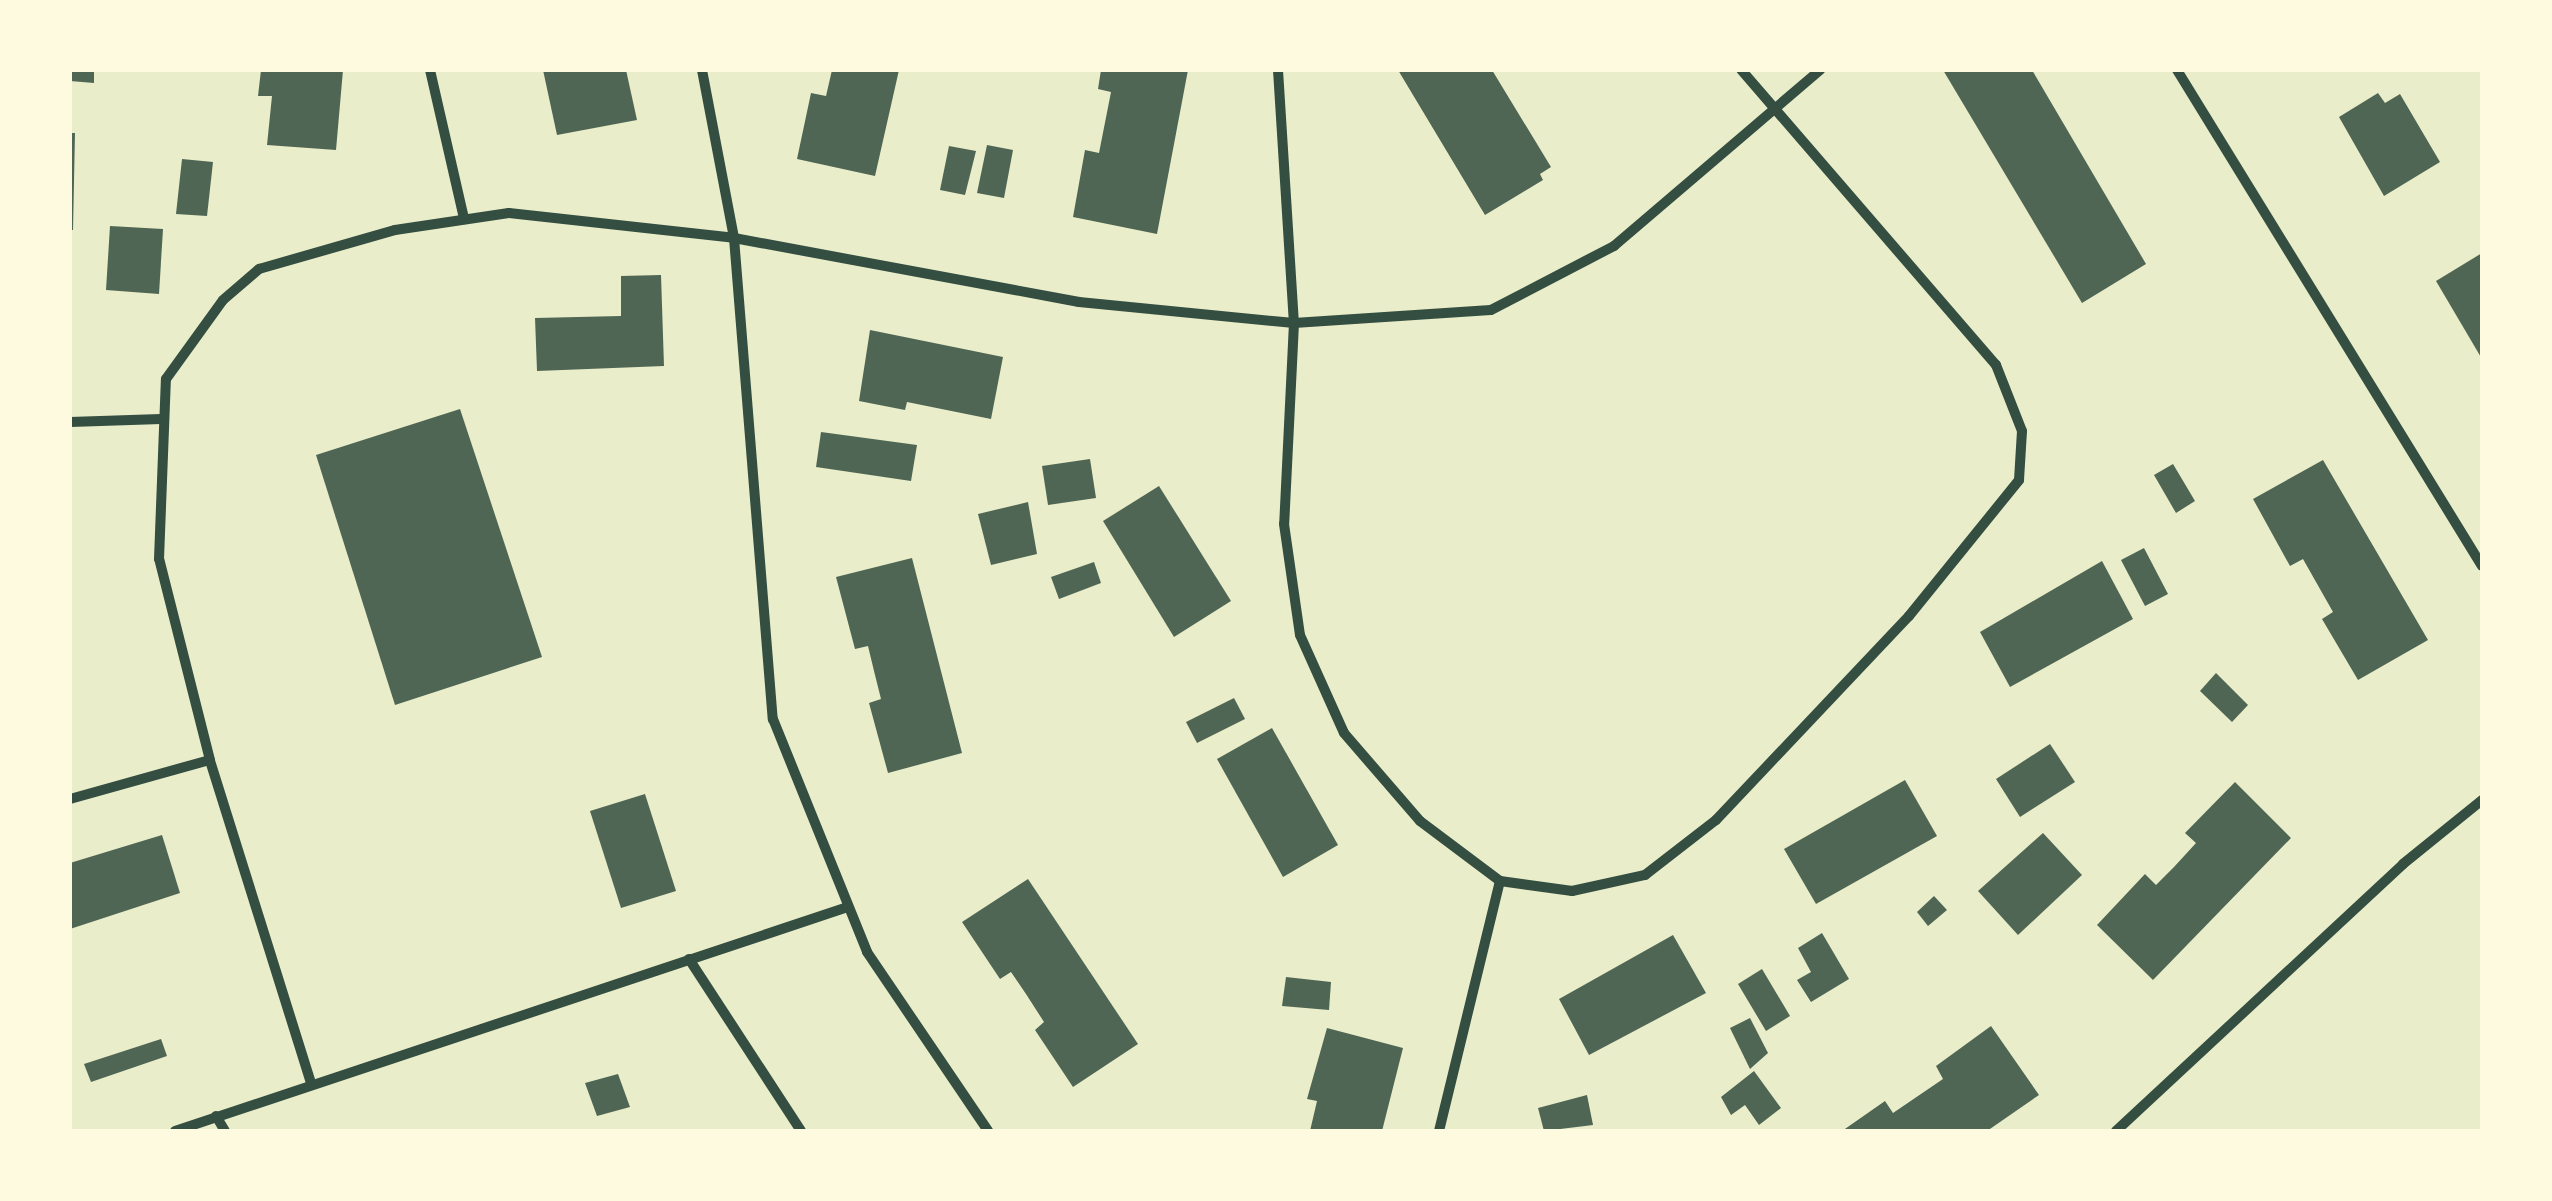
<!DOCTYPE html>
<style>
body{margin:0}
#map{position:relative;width:2552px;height:1201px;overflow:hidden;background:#e9edc9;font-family:Montserrat,sans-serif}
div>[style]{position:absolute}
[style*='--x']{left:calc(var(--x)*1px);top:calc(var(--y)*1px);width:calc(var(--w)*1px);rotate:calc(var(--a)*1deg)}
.building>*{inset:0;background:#4f6655}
.minor>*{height:10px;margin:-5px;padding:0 5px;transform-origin:5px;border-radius:5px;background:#344e41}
span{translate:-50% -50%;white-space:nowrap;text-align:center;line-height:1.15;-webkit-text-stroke:10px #fefae0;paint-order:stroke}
.frame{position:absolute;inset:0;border:72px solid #fefae0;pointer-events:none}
</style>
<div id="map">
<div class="building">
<div style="clip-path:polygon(70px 70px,94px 70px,94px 83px,70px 81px)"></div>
<div style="clip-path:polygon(261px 70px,343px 70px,336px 150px,267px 145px,272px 96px,258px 96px)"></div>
<div style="clip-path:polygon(543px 70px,626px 70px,637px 120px,557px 135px)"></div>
<div style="clip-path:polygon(832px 70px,899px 70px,875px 176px,797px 159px,811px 93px,826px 96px)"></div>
<div style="clip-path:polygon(1101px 70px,1188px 70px,1157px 234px,1073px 217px,1085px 150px,1099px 153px,1111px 92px,1098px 89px)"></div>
<div style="clip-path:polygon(1398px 70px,1492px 70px,1551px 167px,1540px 174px,1543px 180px,1485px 215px)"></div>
<div style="clip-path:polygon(1943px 70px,2032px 70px,2146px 264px,2082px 303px)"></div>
<div style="clip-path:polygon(2378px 93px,2385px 103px,2400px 94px,2440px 162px,2384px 196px,2339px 117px)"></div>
<div style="clip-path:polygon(70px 133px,75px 133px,73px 230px,70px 230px)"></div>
<div style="clip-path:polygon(987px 145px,1013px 150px,1004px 198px,977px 193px)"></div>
<div style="clip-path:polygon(949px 146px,976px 151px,965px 195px,940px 190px)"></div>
<div style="clip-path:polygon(182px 159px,213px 162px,207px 216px,176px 214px)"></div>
<div style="clip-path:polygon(110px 226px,163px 229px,159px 294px,106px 290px)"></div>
<div style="clip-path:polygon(2482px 253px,2482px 359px,2436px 281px)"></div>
<div style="clip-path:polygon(661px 275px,664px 366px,537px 371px,535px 318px,621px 316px,621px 276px)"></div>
<div style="clip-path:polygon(870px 330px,1003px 357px,991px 419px,907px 402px,905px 410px,859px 401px)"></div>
<div style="clip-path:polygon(460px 409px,542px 657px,395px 705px,316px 455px)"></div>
<div style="clip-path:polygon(821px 432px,917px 445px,911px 481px,816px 467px)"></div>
<div style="clip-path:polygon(1090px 459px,1096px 498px,1048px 505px,1042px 466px)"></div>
<div style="clip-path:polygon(2323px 460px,2428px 640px,2358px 680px,2322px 619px,2333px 612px,2303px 559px,2290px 566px,2253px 499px)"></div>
<div style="clip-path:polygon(2173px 464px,2195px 501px,2176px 513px,2154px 475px)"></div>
<div style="clip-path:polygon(1159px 486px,1231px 601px,1174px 637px,1103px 521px)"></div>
<div style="clip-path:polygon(1028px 502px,1037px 554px,991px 565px,978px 514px)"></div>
<div style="clip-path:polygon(2144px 548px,2168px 594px,2145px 606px,2121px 560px)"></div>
<div style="clip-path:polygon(912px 558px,962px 753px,888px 773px,869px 703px,881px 699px,874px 671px,868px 646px,855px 649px,836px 577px)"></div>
<div style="clip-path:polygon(2102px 561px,2133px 619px,2010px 687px,1980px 632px)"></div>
<div style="clip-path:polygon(1094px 562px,1101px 583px,1059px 599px,1051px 577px)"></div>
<div style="clip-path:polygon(2216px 673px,2248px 705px,2232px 722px,2200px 691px)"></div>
<div style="clip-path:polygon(1234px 698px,1245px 719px,1197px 743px,1186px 722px)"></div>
<div style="clip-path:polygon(1272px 728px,1338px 845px,1283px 877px,1217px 759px)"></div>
<div style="clip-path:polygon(2050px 744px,2075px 782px,2020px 817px,1996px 779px)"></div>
<div style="clip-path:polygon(1905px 780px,1937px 836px,1816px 904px,1784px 849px)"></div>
<div style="clip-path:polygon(2235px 782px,2291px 838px,2153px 980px,2097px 925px,2145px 874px,2156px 885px,2174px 867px,2196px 843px,2185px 833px)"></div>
<div style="clip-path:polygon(645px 794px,676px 891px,621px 908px,590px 811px)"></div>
<div style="clip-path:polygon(2043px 833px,2082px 875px,2018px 935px,1978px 891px)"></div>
<div style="clip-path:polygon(162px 835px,180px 893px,70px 929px,70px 863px)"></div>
<div style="clip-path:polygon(1028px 879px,1138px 1044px,1073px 1087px,1035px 1030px,1044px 1022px,1026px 994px,1011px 972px,1000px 979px,962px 922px)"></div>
<div style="clip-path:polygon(1934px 896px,1947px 910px,1928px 926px,1917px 912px)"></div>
<div style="clip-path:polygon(1822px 933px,1849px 979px,1811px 1002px,1797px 980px,1811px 972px,1798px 948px)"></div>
<div style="clip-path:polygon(1673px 935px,1706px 993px,1589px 1055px,1559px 999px)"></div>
<div style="clip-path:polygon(1762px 969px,1790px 1016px,1766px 1031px,1738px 984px)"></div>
<div style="clip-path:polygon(1286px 977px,1331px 982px,1329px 1010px,1282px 1006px)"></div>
<div style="clip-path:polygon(1750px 1018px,1768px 1053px,1750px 1069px,1730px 1028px)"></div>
<div style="clip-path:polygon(1991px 1026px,2039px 1095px,1987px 1131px,1842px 1131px,1885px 1101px,1893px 1113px,1943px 1079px,1936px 1066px)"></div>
<div style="clip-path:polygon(1327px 1028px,1403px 1048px,1382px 1131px,1310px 1131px,1317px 1101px,1307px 1099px)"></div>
<div style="clip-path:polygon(161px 1039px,167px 1056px,91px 1082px,84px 1064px)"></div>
<div style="clip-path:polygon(1754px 1071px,1781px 1108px,1759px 1125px,1745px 1105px,1731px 1115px,1721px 1097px)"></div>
<div style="clip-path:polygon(618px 1074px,630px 1107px,597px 1116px,585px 1083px)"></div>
<div style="clip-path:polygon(1587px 1095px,1593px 1125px,1544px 1131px,1538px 1108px)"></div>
</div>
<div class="minor">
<div style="--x:430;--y:70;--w:153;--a:77.1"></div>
<div style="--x:702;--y:70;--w:171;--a:79.2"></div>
<div style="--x:734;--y:238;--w:483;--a:85.4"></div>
<div style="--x:773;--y:719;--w:251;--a:68"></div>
<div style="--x:867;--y:952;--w:216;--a:55.9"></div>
<div style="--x:1278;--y:70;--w:254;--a:86.4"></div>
<div style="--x:1294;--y:323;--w:201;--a:92.8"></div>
<div style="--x:1284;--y:524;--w:112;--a:81.8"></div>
<div style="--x:1300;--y:635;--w:107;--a:65.8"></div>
<div style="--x:1344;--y:733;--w:116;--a:49.2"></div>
<div style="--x:1420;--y:821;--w:100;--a:36.9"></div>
<div style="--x:1500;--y:881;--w:73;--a:7.9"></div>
<div style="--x:1572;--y:891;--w:75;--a:-12.4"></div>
<div style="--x:1645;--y:875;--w:90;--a:-37.8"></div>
<div style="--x:1716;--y:820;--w:281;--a:-46.6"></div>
<div style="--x:1909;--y:616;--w:175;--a:-51"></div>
<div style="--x:2019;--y:480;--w:49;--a:-86.5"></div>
<div style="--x:2022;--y:431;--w:71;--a:-111.5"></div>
<div style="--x:1996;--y:365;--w:390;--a:-130.8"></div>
<div style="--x:2177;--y:70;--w:582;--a:58.41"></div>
<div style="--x:70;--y:422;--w:91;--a:-1.9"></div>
<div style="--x:70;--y:799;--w:145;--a:-15.6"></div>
<div style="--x:689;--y:959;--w:205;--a:56.9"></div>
<div style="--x:311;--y:1083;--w:338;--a:-107.4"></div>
<div style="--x:210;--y:760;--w:207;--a:-104.2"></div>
<div style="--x:159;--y:559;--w:180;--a:-87.8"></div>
<div style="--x:166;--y:379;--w:97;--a:-54.2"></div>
<div style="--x:223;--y:300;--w:48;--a:-40.7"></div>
<div style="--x:259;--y:269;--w:141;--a:-16"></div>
<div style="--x:395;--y:230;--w:115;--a:-8.5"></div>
<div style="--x:509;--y:213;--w:226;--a:6.3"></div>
<div style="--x:734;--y:238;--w:351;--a:10.5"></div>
<div style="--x:1079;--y:302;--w:216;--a:5.6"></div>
<div style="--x:1294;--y:323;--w:197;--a:-3.8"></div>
<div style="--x:1491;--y:310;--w:139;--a:-27.5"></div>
<div style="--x:1614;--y:246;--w:271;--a:-40.5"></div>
<div style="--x:216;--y:1116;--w:17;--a:59"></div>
<div style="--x:175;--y:1131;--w:709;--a:-18.41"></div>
<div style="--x:1439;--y:1131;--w:257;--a:-76.3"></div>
<div style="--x:2116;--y:1131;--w:392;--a:-42.9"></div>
<div style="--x:2403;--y:864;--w:102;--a:-39"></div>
</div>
<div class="frame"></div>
</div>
